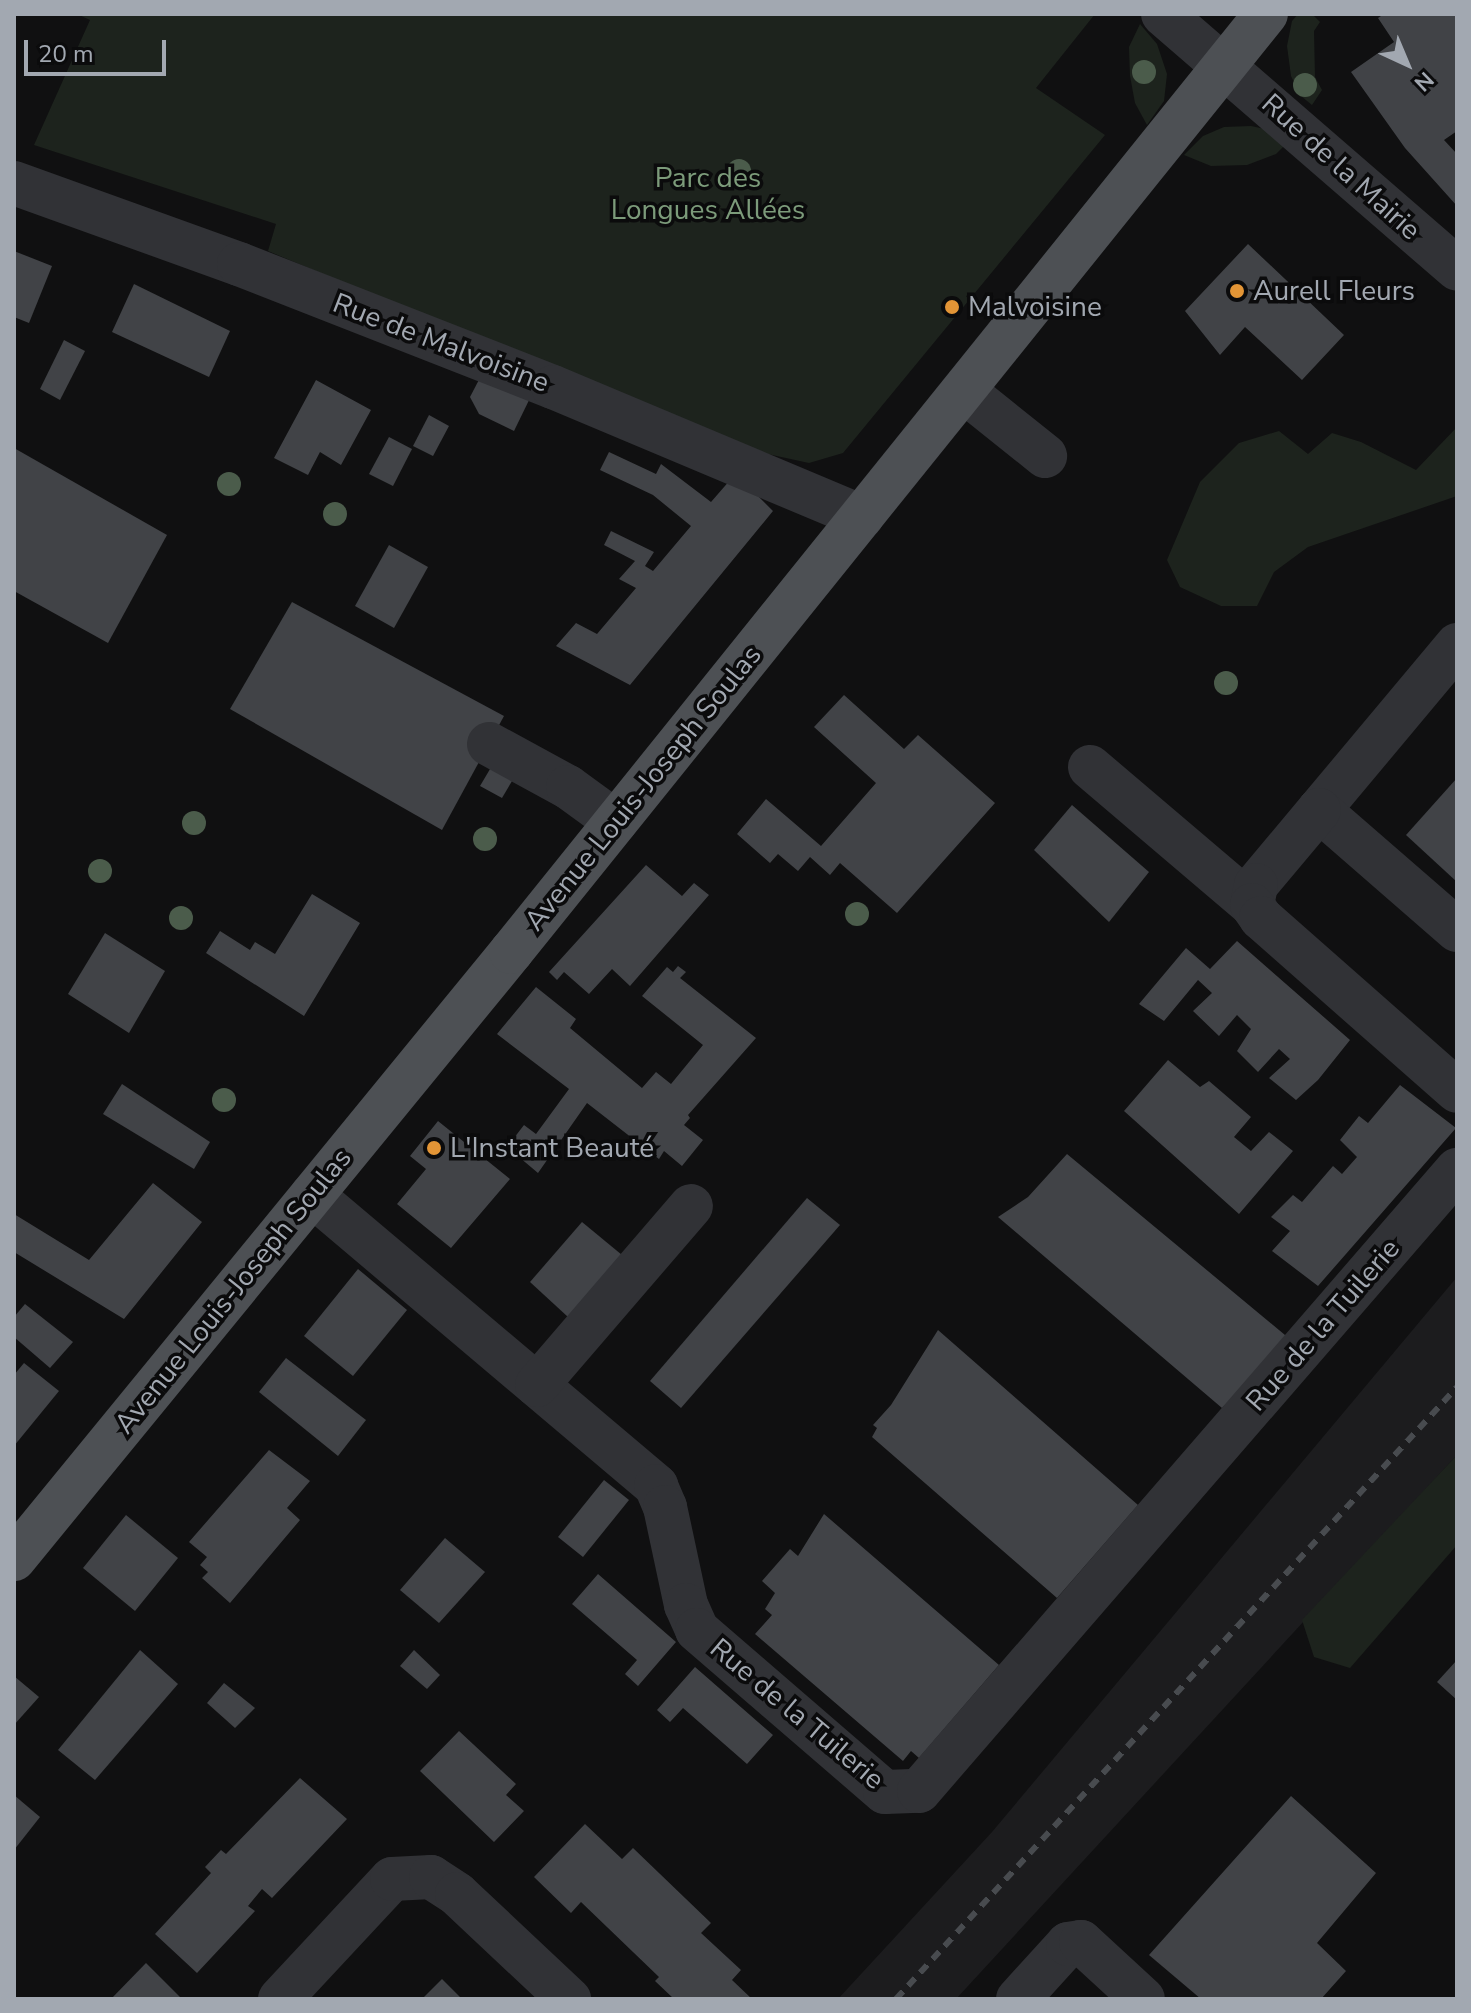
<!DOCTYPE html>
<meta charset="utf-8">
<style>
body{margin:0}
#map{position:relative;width:1471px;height:2013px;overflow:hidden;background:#101011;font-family:"Nunito Sans",sans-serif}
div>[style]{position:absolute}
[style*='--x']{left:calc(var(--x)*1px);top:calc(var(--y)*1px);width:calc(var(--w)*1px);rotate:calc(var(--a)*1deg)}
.built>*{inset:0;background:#1c1c1e}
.green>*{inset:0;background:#1d231d}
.building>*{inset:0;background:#414347}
.minor>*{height:44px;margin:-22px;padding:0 22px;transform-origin:22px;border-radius:22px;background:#313236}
.major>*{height:44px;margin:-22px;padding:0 22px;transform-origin:22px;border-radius:22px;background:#4d5054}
.rail>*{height:6px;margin-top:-3px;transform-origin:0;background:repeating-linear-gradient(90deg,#484b4f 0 10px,transparent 0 18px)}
.trees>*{width:24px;height:24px;margin:-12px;border-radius:50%;background:#4b5c4b}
.dots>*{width:22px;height:22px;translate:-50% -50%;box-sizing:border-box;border:4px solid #0b0b0c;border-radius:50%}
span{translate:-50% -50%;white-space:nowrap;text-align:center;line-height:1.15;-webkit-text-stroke:7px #0b0b0c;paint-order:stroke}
.street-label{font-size:28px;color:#a2a8b1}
.park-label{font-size:28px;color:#7c9b7a}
.poi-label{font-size:28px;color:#a2a8b1}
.left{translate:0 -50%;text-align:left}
.frame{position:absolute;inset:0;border:16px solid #a2a8b1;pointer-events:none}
.north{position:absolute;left:1367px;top:24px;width:80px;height:80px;-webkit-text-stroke:6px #0b0b0c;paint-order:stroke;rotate:136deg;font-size:22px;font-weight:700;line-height:32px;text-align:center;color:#a2a8b1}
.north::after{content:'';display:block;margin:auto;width:28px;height:36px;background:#a2a8b1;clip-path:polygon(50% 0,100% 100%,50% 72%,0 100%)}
.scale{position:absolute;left:24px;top:40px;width:142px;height:36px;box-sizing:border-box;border:4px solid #a2a8b1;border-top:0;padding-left:10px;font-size:24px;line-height:28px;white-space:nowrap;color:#a2a8b1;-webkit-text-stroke:6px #0b0b0c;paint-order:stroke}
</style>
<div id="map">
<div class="built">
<div style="clip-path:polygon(1457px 1277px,1457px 1455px,956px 1999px,838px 1999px,992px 1832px)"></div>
</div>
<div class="green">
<div style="clip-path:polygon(77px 14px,1095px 14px,1036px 88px,1105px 135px,843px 453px,809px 463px,763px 453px,709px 435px,268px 251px,276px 224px,34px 145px,90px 20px)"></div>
<div style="clip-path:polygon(1298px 14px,1312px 14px,1320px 22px,1314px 31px,1315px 77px,1322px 90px,1312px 105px,1301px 96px,1291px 76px,1287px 46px,1292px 21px)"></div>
<div style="clip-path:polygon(1140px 24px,1157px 44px,1167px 74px,1164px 101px,1147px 125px,1135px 103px,1130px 76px,1129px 47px)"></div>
<div style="clip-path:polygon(1251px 126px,1274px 131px,1289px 141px,1276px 154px,1247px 165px,1211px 166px,1184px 155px,1203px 136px,1224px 127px)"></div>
<div style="clip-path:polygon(1457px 427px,1457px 496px,1308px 547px,1274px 572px,1257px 606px,1221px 606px,1180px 587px,1167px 560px,1200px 482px,1239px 443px,1279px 431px,1308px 454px,1332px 433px,1361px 442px,1416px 470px)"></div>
<div style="clip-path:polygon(1457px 1455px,1457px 1545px,1350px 1668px,1314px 1657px,1302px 1620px)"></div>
</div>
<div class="building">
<div style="clip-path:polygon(1384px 14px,1457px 14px,1457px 131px,1444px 140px,1457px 154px,1457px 206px,1405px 148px,1351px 72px,1394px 42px,1378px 18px)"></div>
<div style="clip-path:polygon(1248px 244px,1344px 335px,1302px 380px,1245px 327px,1220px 355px,1185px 311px)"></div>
<div style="clip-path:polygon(14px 251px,52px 266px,29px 323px,14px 317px)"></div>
<div style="clip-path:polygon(134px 284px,230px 331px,209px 377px,112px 332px)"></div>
<div style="clip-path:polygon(64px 340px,85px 351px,60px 400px,40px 389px)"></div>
<div style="clip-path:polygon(483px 372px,533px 392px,514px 431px,479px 414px,470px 397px)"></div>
<div style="clip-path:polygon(316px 380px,371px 410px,341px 465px,320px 452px,308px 475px,274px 458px)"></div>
<div style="clip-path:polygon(429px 415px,449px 426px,433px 456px,413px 446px)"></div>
<div style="clip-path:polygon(389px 437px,412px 449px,393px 486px,369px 474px)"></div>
<div style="clip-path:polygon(14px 448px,167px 535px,108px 643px,14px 591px)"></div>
<div style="clip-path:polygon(609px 452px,656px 474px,661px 464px,711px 502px,731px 479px,753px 491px,773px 511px,630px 685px,556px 646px,576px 623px,597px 634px,636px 588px,619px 579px,635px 561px,604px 545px,611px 531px,654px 552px,645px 566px,653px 571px,691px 526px,653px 495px,600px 470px)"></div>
<div style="clip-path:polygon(389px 545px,428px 567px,394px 628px,355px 606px)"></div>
<div style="clip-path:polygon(292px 602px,504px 716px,442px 830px,230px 709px)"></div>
<div style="clip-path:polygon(844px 695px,904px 749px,918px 735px,995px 803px,897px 913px,840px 863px,830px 875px,810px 857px,798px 871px,778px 854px,770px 863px,737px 834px,766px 799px,821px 846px,876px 783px,814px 727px)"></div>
<div style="clip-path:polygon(493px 764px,515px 776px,502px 798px,480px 786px)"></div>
<div style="clip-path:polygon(1457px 778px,1457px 882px,1406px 835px)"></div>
<div style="clip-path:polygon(1072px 805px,1149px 872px,1109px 922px,1034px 850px)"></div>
<div style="clip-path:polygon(646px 865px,682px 896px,694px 883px,709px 895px,630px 986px,612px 969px,589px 994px,564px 972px,557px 980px,549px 972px)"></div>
<div style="clip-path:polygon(312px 894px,360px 923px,304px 1016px,206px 953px,220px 931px,250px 950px,255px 942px,275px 954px)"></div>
<div style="clip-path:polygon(105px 933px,165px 971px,129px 1033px,68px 994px)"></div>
<div style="clip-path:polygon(1237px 941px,1350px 1040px,1318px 1080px,1296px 1100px,1269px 1078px,1290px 1059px,1279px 1049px,1258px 1072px,1237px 1051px,1251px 1029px,1237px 1015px,1219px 1036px,1193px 1011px,1212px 993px,1198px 980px,1164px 1021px,1139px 1004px,1186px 948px,1210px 969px)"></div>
<div style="clip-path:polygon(678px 966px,686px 972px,680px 978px,756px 1038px,688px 1115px,690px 1118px,684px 1125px,703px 1140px,682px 1166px,664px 1151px,659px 1159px,587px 1103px,538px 1173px,507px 1147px,524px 1125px,536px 1134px,569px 1089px,497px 1034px,536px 987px,576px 1019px,570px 1028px,642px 1088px,656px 1072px,671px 1084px,703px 1045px,642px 996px,667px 967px,673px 972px)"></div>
<div style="clip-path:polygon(1168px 1060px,1200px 1087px,1209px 1081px,1251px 1117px,1234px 1137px,1251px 1151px,1269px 1132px,1293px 1151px,1239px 1214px,1124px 1111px)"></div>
<div style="clip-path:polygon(122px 1084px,210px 1142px,194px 1169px,103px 1114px)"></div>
<div style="clip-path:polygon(1400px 1085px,1456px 1128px,1318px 1286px,1272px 1251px,1290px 1231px,1271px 1217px,1293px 1195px,1302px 1202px,1333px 1166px,1342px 1174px,1357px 1157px,1340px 1140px,1359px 1116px,1368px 1123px)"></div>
<div style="clip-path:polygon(438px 1121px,510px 1179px,451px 1248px,397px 1204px,426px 1169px,410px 1156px)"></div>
<div style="clip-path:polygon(1067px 1154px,1291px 1340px,1222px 1408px,998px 1217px,1028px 1197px)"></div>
<div style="clip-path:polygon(153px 1183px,202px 1222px,124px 1319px,14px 1252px,14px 1214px,89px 1260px)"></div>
<div style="clip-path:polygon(807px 1198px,840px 1225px,681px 1408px,650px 1381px)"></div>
<div style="clip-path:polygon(582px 1222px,622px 1255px,568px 1317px,530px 1282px)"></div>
<div style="clip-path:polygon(358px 1269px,407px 1310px,353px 1376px,304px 1336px)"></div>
<div style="clip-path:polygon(25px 1304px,73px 1342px,50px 1368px,14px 1337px,14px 1317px)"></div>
<div style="clip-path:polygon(938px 1330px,1138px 1505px,1057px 1598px,872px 1437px,877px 1428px,873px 1425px,891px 1405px)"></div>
<div style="clip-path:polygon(286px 1358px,366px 1420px,338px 1456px,259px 1392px)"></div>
<div style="clip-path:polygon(24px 1363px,59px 1391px,14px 1446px,14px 1375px)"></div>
<div style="clip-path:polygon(269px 1450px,310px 1481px,287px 1508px,300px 1520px,230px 1603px,202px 1578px,208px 1572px,200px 1565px,207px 1557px,189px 1542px)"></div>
<div style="clip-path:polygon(604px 1480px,629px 1500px,583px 1557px,558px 1537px)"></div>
<div style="clip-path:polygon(824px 1514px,999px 1665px,919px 1758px,911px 1751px,903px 1761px,755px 1634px,772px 1615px,765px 1609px,775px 1593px,762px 1581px,790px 1549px,798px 1556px)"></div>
<div style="clip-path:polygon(126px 1515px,178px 1558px,135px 1611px,83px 1568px)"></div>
<div style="clip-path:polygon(445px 1538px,485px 1572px,439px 1623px,400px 1590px)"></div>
<div style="clip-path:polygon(598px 1574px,676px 1642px,638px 1686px,625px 1674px,637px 1660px,572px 1604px)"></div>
<div style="clip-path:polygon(140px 1650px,178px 1684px,95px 1780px,58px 1750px)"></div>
<div style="clip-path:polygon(414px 1650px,440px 1675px,427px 1689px,400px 1666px)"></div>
<div style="clip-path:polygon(1457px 1660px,1457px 1700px,1437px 1682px)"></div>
<div style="clip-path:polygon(695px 1667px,773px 1735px,747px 1764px,683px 1708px,670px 1722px,657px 1710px)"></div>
<div style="clip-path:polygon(14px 1676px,39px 1697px,14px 1725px)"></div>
<div style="clip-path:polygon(224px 1683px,255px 1708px,235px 1728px,207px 1703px)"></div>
<div style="clip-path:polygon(459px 1731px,516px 1784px,506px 1795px,524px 1811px,494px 1842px,420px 1771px)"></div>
<div style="clip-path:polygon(300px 1778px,347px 1819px,272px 1898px,262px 1889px,248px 1906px,255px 1911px,197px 1973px,155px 1934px,211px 1873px,205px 1867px,221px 1850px,226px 1854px)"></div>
<div style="clip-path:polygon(14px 1795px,40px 1817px,14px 1850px)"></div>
<div style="clip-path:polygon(1291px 1796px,1376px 1873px,1317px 1943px,1346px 1971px,1321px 1999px,1201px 1999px,1149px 1955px)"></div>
<div style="clip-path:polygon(585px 1824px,622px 1859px,633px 1848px,711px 1923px,701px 1933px,741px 1970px,732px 1980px,752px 1999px,674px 1999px,655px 1981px,659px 1977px,581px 1902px,571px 1913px,534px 1877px)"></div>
<div style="clip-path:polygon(146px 1963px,182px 1999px,111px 1999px)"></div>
<div style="clip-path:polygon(442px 1979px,462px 1999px,422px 1999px)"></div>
</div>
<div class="minor">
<div style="--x:1163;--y:14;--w:389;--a:40.9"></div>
<div style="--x:14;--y:183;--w:239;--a:19.8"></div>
<div style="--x:239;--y:264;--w:337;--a:21.4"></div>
<div style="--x:553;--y:387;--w:335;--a:22.8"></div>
<div style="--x:964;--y:391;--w:104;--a:38.7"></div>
<div style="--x:1457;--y:645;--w:215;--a:129.9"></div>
<div style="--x:1319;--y:810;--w:183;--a:41"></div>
<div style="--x:489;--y:744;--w:90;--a:28.6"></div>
<div style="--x:568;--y:787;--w:59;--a:36.1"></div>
<div style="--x:1090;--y:767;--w:213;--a:40.4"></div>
<div style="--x:1319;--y:810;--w:98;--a:130"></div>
<div style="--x:1256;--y:885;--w:20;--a:101"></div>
<div style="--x:1252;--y:905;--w:16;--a:55"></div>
<div style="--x:1261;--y:918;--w:261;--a:41.4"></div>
<div style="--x:312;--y:1195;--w:451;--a:40.2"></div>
<div style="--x:656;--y:1486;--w:23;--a:67"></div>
<div style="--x:665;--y:1507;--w:100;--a:77.9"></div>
<div style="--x:686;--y:1605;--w:27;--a:66"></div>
<div style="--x:697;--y:1630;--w:248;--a:40.8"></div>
<div style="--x:885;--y:1792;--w:34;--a:-2"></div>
<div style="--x:919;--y:1791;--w:822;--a:-49.1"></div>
<div style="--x:537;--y:1385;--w:236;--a:-49.3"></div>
<div style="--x:280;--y:1999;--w:164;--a:-47"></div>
<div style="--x:392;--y:1879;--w:39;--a:-3"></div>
<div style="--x:431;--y:1877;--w:31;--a:33"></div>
<div style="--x:457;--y:1894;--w:154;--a:43.2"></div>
<div style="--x:1018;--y:1999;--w:74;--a:-47.7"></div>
<div style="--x:1068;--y:1944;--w:13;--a:-9"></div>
<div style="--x:1081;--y:1942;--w:84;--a:42.6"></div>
</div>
<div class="major">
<div style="--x:14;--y:1559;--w:785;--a:-50.69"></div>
<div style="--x:511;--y:952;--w:1204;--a:-51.17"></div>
</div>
<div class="rail">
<div style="--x:896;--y:1999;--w:830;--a:-47.49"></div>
</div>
<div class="trees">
<div style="left:1144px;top:72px"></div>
<div style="left:1305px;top:85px"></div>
<div style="left:739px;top:171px"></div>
<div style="left:229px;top:484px"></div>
<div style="left:335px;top:514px"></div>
<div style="left:1226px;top:683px"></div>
<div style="left:194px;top:823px"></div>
<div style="left:485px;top:839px"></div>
<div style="left:100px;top:871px"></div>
<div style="left:857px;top:914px"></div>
<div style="left:181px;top:918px"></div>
<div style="left:224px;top:1100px"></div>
</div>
<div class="dots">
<div style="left:1237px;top:291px;background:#e39536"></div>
<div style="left:952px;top:307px;background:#e39536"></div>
<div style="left:434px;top:1148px;background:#e39536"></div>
</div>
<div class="street-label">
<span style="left:1341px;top:167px;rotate:42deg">Rue de la Mairie</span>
<span style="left:441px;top:343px;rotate:21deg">Rue de Malvoisine</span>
<span style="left:643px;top:788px;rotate:-51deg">Avenue Louis-Joseph Soulas</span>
<span style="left:233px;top:1291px;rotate:-51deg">Avenue Louis-Joseph Soulas</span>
<span style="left:1323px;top:1325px;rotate:-49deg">Rue de la Tuilerie</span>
<span style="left:797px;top:1714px;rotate:40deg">Rue de la Tuilerie</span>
</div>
<div class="park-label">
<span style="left:708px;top:194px">Parc des<br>Longues Allées</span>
</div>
<div class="poi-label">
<span class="left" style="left:1253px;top:291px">Aurell Fleurs</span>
<span class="left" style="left:968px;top:307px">Malvoisine</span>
<span class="left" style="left:450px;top:1148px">L'Instant Beauté</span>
</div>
<div class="frame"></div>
<div class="north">N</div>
<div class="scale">20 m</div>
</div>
